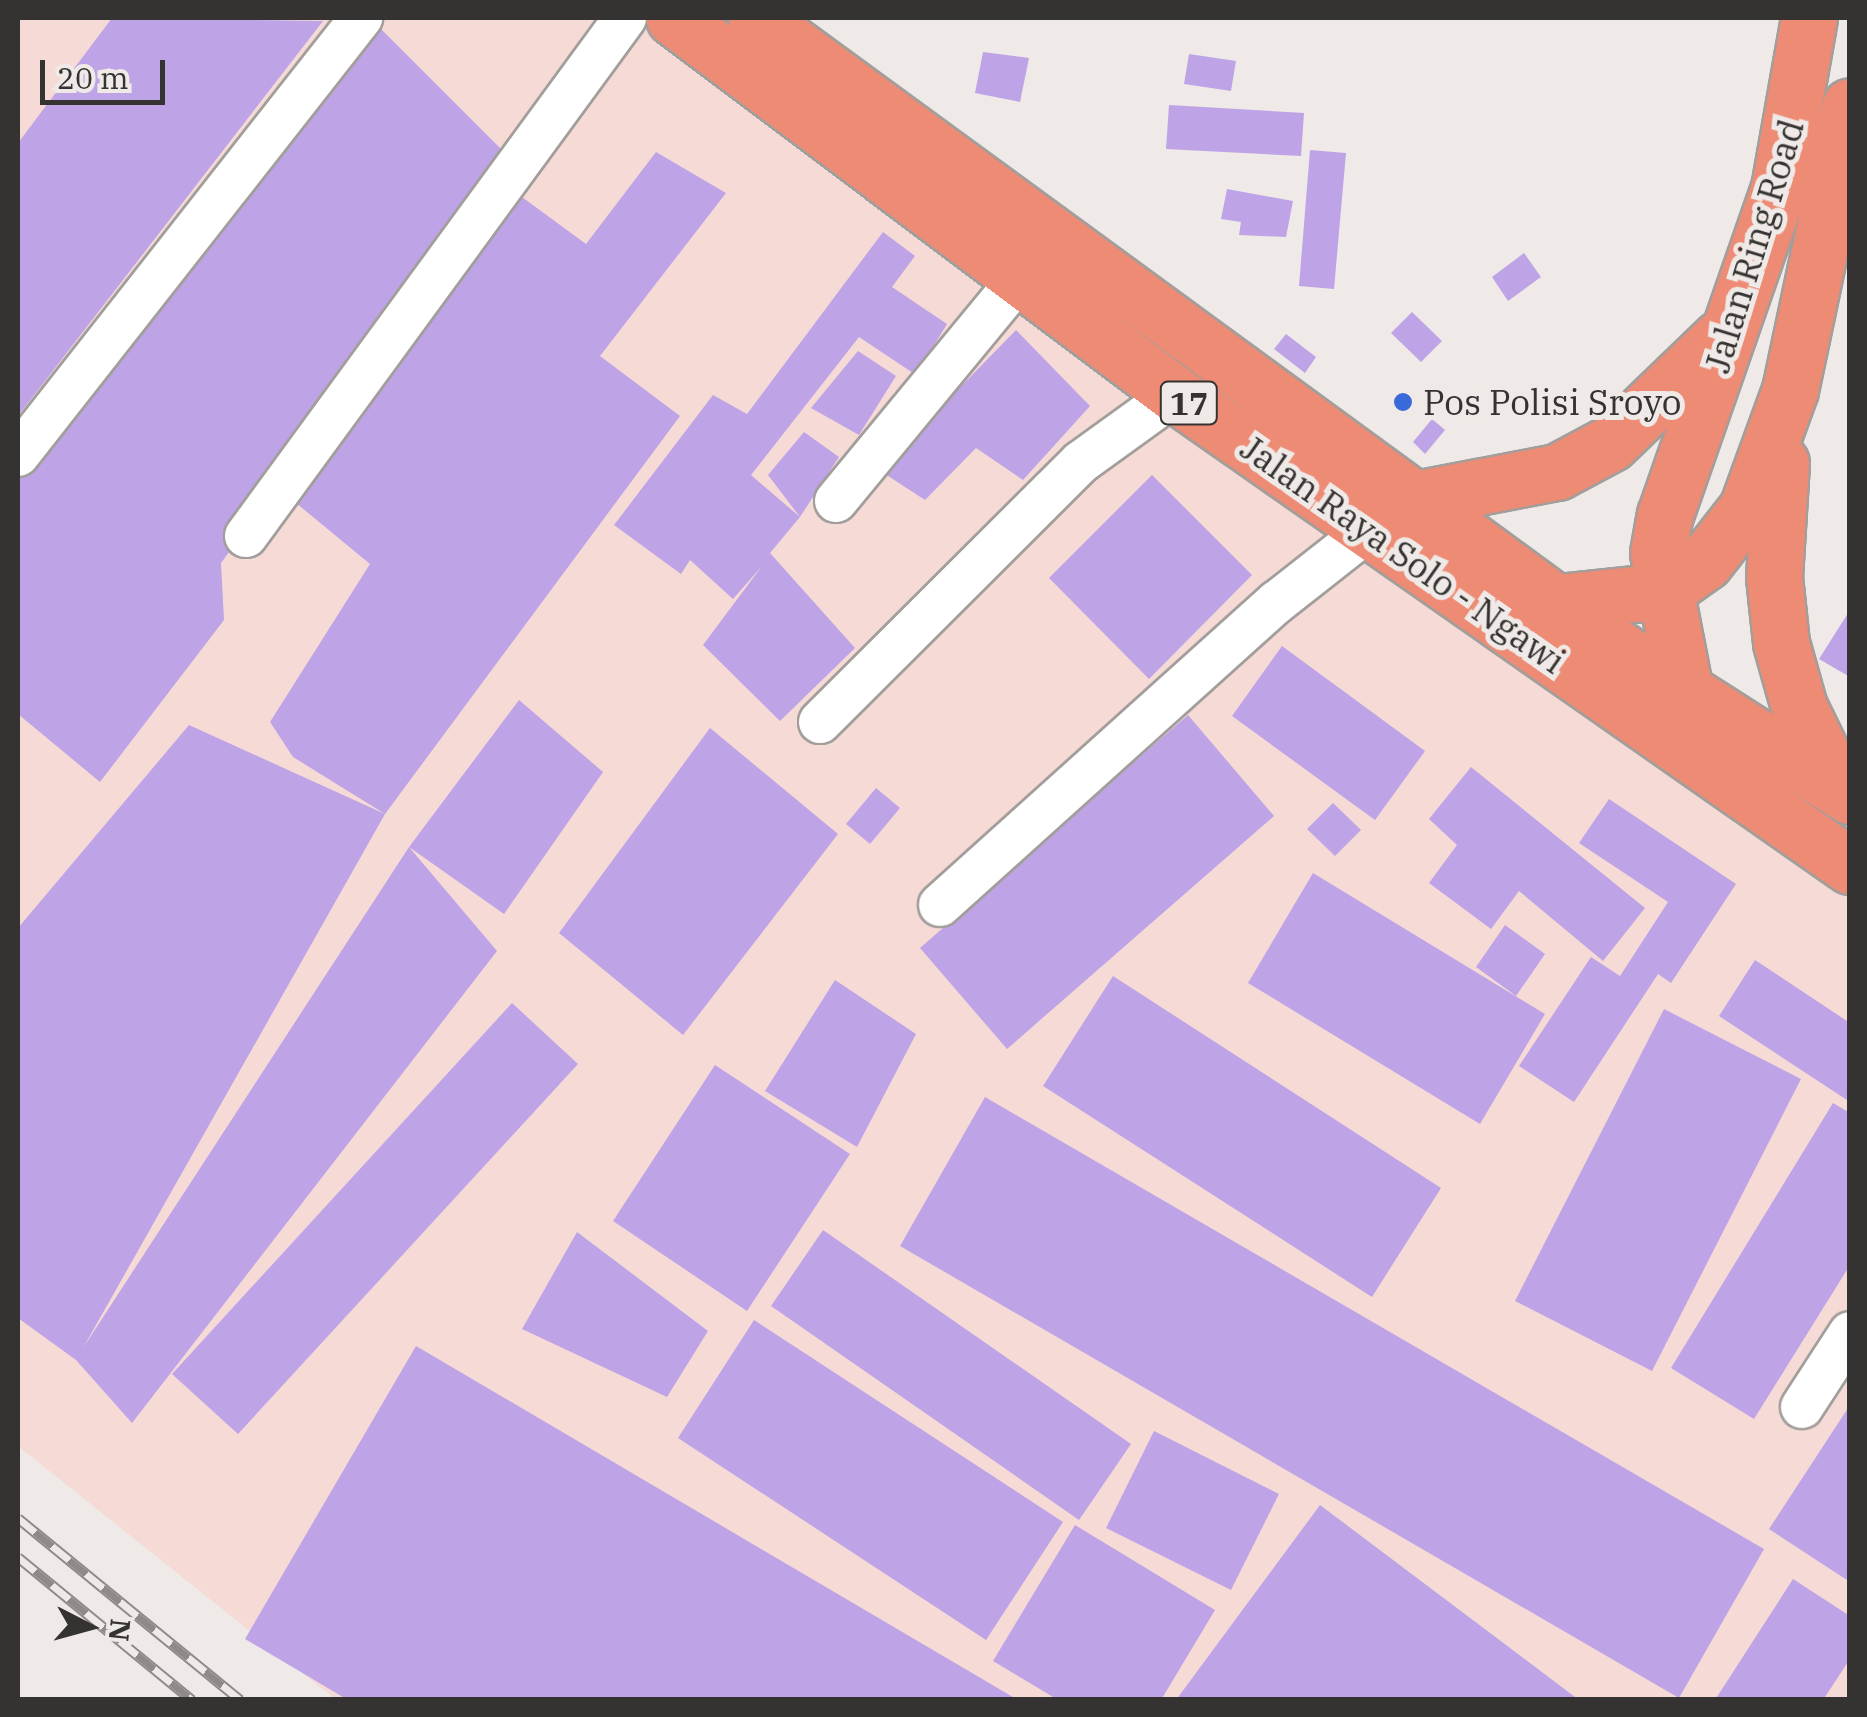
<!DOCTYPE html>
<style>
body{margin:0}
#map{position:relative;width:1867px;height:1717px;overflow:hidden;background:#efeae7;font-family:"IBM Plex Serif",serif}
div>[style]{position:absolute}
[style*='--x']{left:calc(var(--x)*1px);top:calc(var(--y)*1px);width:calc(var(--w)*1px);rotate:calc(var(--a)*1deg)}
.industrial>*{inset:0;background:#f5dad6}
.building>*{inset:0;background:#bea4e7}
.roads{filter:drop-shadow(2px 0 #a29e9b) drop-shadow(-2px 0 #a29e9b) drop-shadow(0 2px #a29e9b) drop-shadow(0 -2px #a29e9b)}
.minor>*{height:42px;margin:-21px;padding:0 21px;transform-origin:21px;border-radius:21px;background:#fff}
.highway>*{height:55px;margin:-27.5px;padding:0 27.5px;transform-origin:27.5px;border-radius:27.5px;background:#ee8b75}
.rail>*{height:11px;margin-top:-5.5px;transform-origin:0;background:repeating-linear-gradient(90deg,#efeae7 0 22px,#8d8a87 0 44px);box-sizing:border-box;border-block:2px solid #8d8a87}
.dots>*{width:28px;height:28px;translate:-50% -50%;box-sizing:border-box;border:5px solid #efeae7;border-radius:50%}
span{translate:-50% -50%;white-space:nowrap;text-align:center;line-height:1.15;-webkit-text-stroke:10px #efeae7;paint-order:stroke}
.shield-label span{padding:2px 8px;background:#efeae7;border:2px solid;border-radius:8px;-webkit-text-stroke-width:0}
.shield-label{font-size:32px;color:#353331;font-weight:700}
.street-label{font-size:35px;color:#353331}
.poi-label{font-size:35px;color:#353331}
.left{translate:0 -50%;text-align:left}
.frame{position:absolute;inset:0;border:20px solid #353331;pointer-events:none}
.north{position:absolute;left:40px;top:1577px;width:100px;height:100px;-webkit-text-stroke:8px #efeae7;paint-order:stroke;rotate:96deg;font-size:28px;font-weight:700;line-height:40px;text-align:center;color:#353331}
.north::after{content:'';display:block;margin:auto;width:35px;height:45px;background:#353331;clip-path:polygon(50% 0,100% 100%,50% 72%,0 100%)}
.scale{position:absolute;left:40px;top:60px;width:125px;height:45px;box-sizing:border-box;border:5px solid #353331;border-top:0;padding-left:12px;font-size:30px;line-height:35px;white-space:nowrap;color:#353331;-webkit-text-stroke:8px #efeae7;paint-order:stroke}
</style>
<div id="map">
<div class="industrial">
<div style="clip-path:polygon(18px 18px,799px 18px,1849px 870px,1849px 1699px,335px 1699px,18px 1446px)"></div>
</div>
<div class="building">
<div style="clip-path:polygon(112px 18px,323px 21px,18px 416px,18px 143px)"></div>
<div style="clip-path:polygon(370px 18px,515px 163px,221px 563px,224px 620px,100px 782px,18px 714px,18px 460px)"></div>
<div style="clip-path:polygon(983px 52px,1029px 58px,1020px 102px,975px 93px)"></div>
<div style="clip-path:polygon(1189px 54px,1236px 61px,1231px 91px,1184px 84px)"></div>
<div style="clip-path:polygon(1169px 105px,1304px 113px,1301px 156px,1166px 149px)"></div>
<div style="clip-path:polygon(1310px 150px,1346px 153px,1334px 289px,1299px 286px)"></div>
<div style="clip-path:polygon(656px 152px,726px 193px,600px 356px,680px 416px,385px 814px,83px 1348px,409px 847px,497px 951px,132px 1423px,76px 1360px,18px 1318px,18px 928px,189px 725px,385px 814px,293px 757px,270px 722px,370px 564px,284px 493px,511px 189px,586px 244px)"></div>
<div style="clip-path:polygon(1227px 189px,1293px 201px,1286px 237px,1239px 235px,1241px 222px,1221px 219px)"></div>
<div style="clip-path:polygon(883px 232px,915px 256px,892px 287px,947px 324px,916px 375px,859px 337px,751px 475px,800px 517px,768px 475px,804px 432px,839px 457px,800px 517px,770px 553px,855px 648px,780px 721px,703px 645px,762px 566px,733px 599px,690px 560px,681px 574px,614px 525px,713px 395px,747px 414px)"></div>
<div style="clip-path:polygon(1524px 253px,1541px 277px,1508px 301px,1492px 277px)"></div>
<div style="clip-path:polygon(1412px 312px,1442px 341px,1421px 362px,1391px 333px)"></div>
<div style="clip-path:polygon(1016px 330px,1090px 406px,1023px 480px,976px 448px,925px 500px,879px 470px)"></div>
<div style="clip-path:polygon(1286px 334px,1316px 357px,1305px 373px,1274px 349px)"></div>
<div style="clip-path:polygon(858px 351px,896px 376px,859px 435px,811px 408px)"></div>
<div style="clip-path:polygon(1432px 419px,1445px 430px,1425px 454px,1413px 442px)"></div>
<div style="clip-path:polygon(1152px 475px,1252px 575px,1149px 679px,1049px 578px)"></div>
<div style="clip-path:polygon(1850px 610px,1850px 677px,1819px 659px)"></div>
<div style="clip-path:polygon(1282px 646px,1425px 751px,1375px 820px,1232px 716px)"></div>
<div style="clip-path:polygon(519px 700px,603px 772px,504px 914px,409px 847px)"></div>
<div style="clip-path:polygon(1188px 715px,1274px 816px,1007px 1049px,920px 948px)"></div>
<div style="clip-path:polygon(710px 728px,838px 834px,683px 1035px,559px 933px)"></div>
<div style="clip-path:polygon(1471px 767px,1645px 908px,1603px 961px,1519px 891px,1491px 929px,1429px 883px,1457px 845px,1429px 819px)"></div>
<div style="clip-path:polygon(876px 788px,900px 808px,870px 844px,846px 824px)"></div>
<div style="clip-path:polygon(1609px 799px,1736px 884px,1671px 983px,1658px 974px,1574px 1102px,1519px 1066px,1591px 957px,1620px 976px,1668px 902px,1579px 843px)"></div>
<div style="clip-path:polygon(1333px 803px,1361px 830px,1335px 856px,1307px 829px)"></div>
<div style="clip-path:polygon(1313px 873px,1545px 1014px,1480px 1124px,1248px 983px)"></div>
<div style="clip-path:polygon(1505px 925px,1545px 954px,1516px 996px,1476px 967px)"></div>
<div style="clip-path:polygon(1755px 960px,1850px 1023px,1850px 1102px,1719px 1016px)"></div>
<div style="clip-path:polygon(1113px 976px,1441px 1188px,1372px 1297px,1043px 1086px)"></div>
<div style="clip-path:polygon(835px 980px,916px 1034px,857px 1147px,765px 1091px)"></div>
<div style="clip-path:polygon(512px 1003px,578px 1064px,238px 1434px,172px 1374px)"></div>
<div style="clip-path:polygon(1664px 1009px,1801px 1079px,1652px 1371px,1515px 1301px)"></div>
<div style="clip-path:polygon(715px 1065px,850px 1154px,747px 1311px,613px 1221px)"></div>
<div style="clip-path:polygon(985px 1097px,1764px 1549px,1679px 1698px,900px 1246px)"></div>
<div style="clip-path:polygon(1833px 1103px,1850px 1113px,1850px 1265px,1754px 1419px,1671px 1368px)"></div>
<div style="clip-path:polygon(823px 1230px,1131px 1444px,1079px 1520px,771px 1306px)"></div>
<div style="clip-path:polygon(577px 1232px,708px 1331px,667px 1397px,522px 1329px)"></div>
<div style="clip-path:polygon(754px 1320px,1063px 1522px,986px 1640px,678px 1438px)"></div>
<div style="clip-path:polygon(416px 1346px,1018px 1700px,348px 1700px,245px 1639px)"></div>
<div style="clip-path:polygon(1850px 1405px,1850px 1582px,1769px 1529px)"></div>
<div style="clip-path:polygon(1154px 1431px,1279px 1494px,1231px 1590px,1106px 1528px)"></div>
<div style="clip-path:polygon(1320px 1505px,1579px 1700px,1176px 1700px)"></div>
<div style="clip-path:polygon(1075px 1525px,1215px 1610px,1161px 1700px,1058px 1700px,993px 1661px)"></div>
<div style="clip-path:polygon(1793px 1579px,1850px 1616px,1850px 1659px,1823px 1700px,1715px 1700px)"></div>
</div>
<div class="roads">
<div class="minor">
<div style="--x:18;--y:455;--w:556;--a:-51.87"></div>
<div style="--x:836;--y:501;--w:289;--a:-50.5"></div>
<div style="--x:246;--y:536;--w:642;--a:-53.81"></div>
<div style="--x:820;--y:722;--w:368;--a:-44.9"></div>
<div style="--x:1081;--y:462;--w:116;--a:-35.9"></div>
<div style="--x:940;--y:905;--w:453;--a:-42"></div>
<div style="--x:1277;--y:602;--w:142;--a:-38.2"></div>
<div style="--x:1802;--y:1407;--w:88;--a:-57"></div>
</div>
<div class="highway">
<div style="--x:674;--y:18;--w:626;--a:36.89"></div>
<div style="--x:1175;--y:394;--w:824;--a:34.96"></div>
<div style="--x:756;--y:18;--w:1069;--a:36.17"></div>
<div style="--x:1619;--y:649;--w:274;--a:32.5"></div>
<div style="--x:1781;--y:463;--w:114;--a:93.5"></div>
<div style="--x:1774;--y:577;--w:66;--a:83.9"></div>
<div style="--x:1781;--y:643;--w:66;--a:74.3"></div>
<div style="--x:1799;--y:707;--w:91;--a:64"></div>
<div style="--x:1415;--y:499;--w:145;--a:-10.8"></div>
<div style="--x:1557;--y:472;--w:61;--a:-28.2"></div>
<div style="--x:1611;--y:443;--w:151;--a:-43.9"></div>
<div style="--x:1538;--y:604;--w:127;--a:-5.9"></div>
<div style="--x:1664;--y:591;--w:50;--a:-35.3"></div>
<div style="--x:1705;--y:562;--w:68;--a:-52.1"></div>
<div style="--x:1747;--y:508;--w:126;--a:-70"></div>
<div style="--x:1790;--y:390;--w:290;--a:-78.1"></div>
<div style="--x:1689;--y:712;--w:162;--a:-101"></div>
<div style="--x:1658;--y:553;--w:39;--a:-80"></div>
<div style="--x:1665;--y:515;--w:346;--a:-70.8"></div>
<div style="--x:1779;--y:188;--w:173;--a:-80"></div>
</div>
</div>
<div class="rail">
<div style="--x:18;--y:1518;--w:287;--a:39.3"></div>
<div style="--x:18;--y:1557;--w:225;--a:39.4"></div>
</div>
<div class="dots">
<div style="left:1403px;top:402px;background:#3a6ada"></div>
</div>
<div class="shield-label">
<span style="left:1189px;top:403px">17</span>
</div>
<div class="street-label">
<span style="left:1754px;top:246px;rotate:-73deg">Jalan Ring Road</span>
<span style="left:1403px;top:554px;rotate:35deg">Jalan Raya Solo - Ngawi</span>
</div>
<div class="poi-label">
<span class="left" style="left:1423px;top:402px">Pos Polisi Sroyo</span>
</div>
<div class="frame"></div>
<div class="north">N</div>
<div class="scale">20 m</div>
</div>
